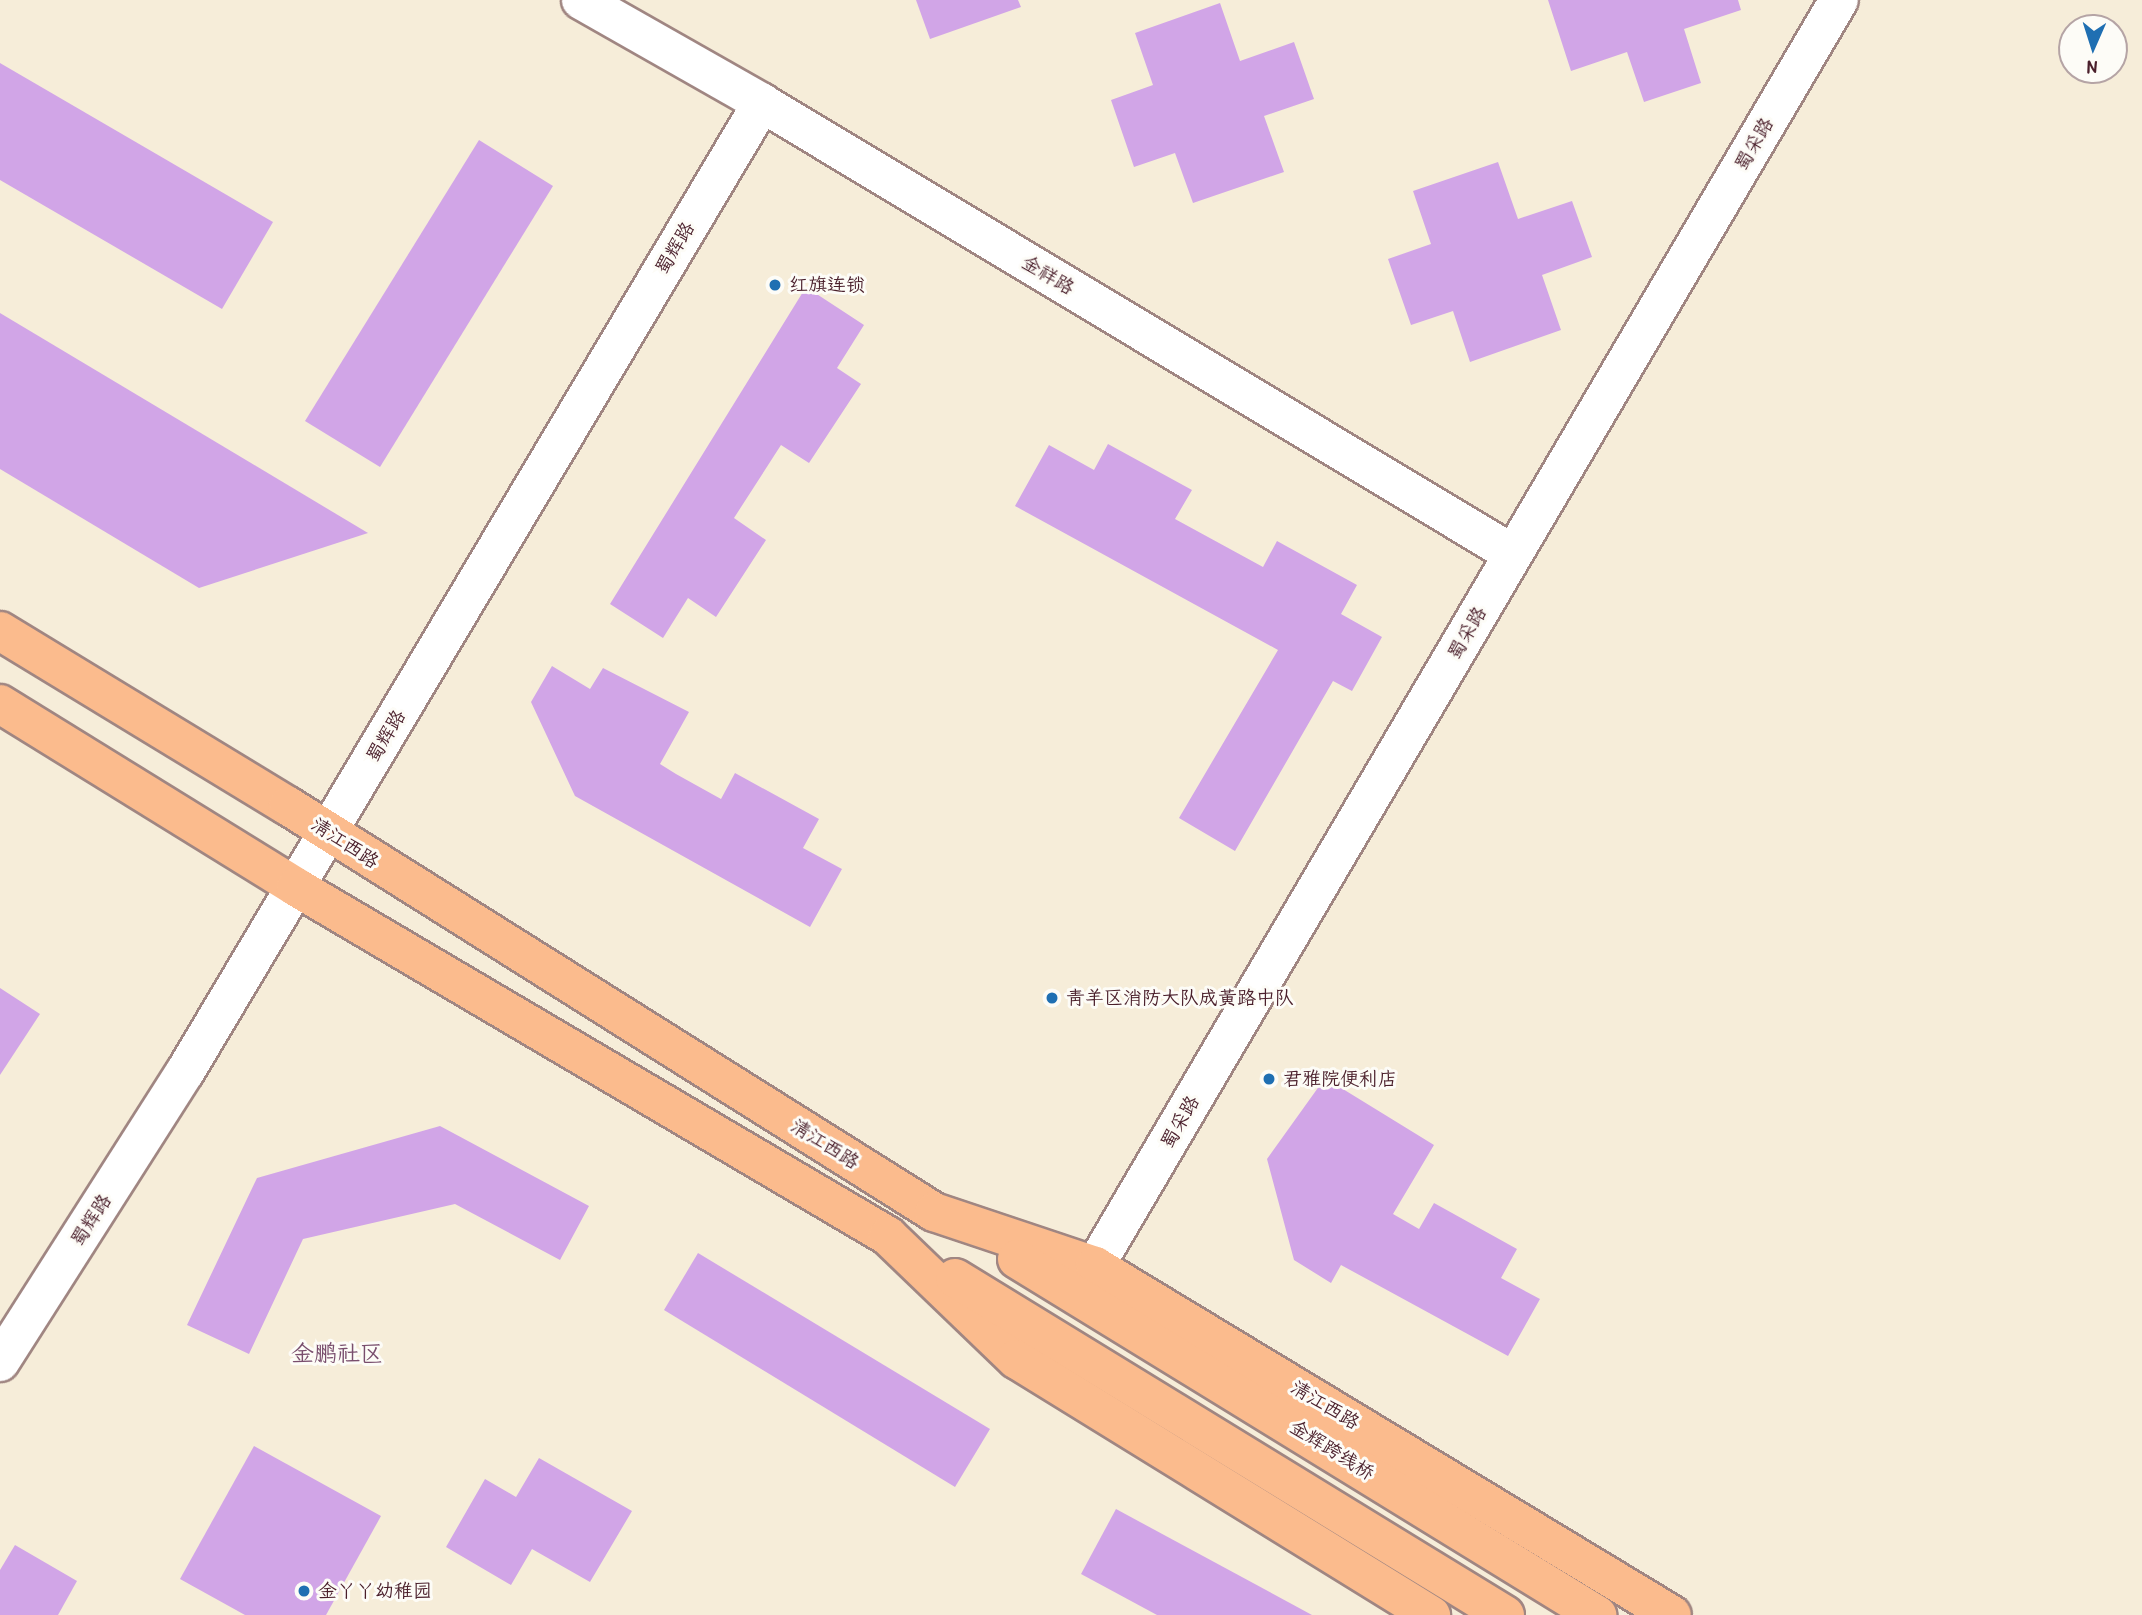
<!DOCTYPE html>
<meta charset="utf-8">
<style>
body{margin:0}
#map{position:relative;width:2142px;height:1615px;overflow:hidden;background:#f6edd9;font-family:"Patrick Hand","LXGW WenKai TC",sans-serif}
div>[style]{position:absolute}
[style*='--x']{left:calc(var(--x)*1px);top:calc(var(--y)*1px);width:calc(var(--w)*1px);rotate:calc(var(--a)*1deg)}
.building>*{inset:0;background:#d1a5e7}
.roads{filter:drop-shadow(2px 0 #a08682) drop-shadow(-2px 0 #a08682) drop-shadow(0 2px #a08682) drop-shadow(0 -2px #a08682)}
.minor>*{height:38px;margin:-19px;padding:0 19px;transform-origin:19px;border-radius:19px;background:#fff}
.major>*{height:38px;margin:-19px;padding:0 19px;transform-origin:19px;border-radius:19px;background:#fbbb8d}
.dots>*{width:19px;height:19px;translate:-50% -50%;box-sizing:border-box;border:4px solid #fdfcf7;border-radius:50%}
span{translate:-50% -50%;white-space:nowrap;text-align:center;line-height:1.15;-webkit-text-stroke:6px #fdfcf7;paint-order:stroke}
.street-label{font-size:19px;color:#4a1f2b}
.poi-label{font-size:19px;color:#4a1f2b}
.left{translate:0 -50%;text-align:left}
.quarter-label{font-size:23px;color:#794e6d}
.north{position:absolute;left:2058px;top:14px;width:70px;height:70px;box-sizing:border-box;background:#fdfcf7;border:2px solid #b5a4a5;border-radius:50%;rotate:183deg;font-size:19px;font-weight:700;line-height:28px;text-align:center;color:#4a1f2b}
.north::after{content:'';display:block;margin:auto;width:24px;height:32px;background:#1f6fb2;clip-path:polygon(50% 0,100% 100%,50% 72%,0 100%)}
</style>
<div id="map">
<div class="building">
<div style="clip-path:polygon(916px 0,1018px 0,1021px 7px,930px 39px)"></div>
<div style="clip-path:polygon(1548px 0,1738px 0,1741px 10px,1684px 29px,1701px 83px,1644px 102px,1627px 52px,1571px 71px)"></div>
<div style="clip-path:polygon(1220px 3px,1240px 61px,1294px 42px,1314px 99px,1264px 116px,1284px 172px,1193px 203px,1175px 153px,1134px 167px,1111px 100px,1153px 85px,1135px 33px)"></div>
<div style="clip-path:polygon(0 63px,273px 222px,222px 309px,0 180px)"></div>
<div style="clip-path:polygon(479px 140px,553px 186px,380px 467px,305px 421px)"></div>
<div style="clip-path:polygon(1498px 162px,1518px 219px,1572px 201px,1592px 257px,1542px 275px,1561px 330px,1470px 362px,1453px 311px,1411px 325px,1388px 259px,1431px 244px,1413px 191px)"></div>
<div style="clip-path:polygon(806px 287px,864px 325px,837px 368px,861px 384px,809px 463px,781px 445px,734px 518px,766px 540px,716px 617px,688px 598px,663px 638px,610px 604px)"></div>
<div style="clip-path:polygon(0 313px,368px 533px,199px 588px,0 469px)"></div>
<div style="clip-path:polygon(1108px 444px,1192px 490px,1175px 519px,1263px 567px,1277px 541px,1357px 585px,1341px 614px,1382px 637px,1352px 691px,1333px 681px,1235px 851px,1179px 818px,1278px 650px,1015px 506px,1049px 445px,1094px 470px)"></div>
<div style="clip-path:polygon(552px 666px,590px 689px,603px 668px,689px 712px,660px 764px,676px 774px,721px 799px,735px 773px,819px 819px,803px 848px,842px 869px,810px 927px,575px 796px,531px 702px)"></div>
<div style="clip-path:polygon(0 988px,40px 1014px,0 1075px)"></div>
<div style="clip-path:polygon(1325px 1078px,1434px 1145px,1393px 1214px,1419px 1229px,1434px 1203px,1517px 1249px,1501px 1278px,1540px 1299px,1508px 1356px,1341px 1265px,1331px 1283px,1294px 1260px,1267px 1159px)"></div>
<div style="clip-path:polygon(440px 1126px,589px 1206px,560px 1260px,455px 1204px,303px 1239px,249px 1354px,187px 1325px,257px 1178px)"></div>
<div style="clip-path:polygon(698px 1253px,990px 1429px,955px 1487px,664px 1310px)"></div>
<div style="clip-path:polygon(254px 1446px,381px 1516px,326px 1615px,245px 1615px,180px 1579px)"></div>
<div style="clip-path:polygon(539px 1458px,632px 1511px,590px 1582px,532px 1549px,511px 1585px,446px 1547px,485px 1479px,516px 1497px)"></div>
<div style="clip-path:polygon(1116px 1509px,1312px 1615px,1157px 1615px,1081px 1574px)"></div>
<div style="clip-path:polygon(15px 1545px,77px 1581px,58px 1615px,0 1615px,0 1570px)"></div>
</div>
<div class="roads">
<div class="minor">
<div style="--x:581;--y:0;--w:208;--a:29.6"></div>
<div style="--x:762;--y:103;--w:876;--a:30.99"></div>
<div style="--x:1095;--y:1266;--w:1468;--a:-59.56"></div>
<div style="--x:0;--y:1362;--w:344;--a:-57.5"></div>
<div style="--x:185;--y:1072;--w:1128;--a:-59.23"></div>
</div>
<div class="major">
<div style="--x:0;--y:631;--w:337;--a:31.3"></div>
<div style="--x:288;--y:806;--w:763;--a:32.15"></div>
<div style="--x:934;--y:1212;--w:170;--a:18.5"></div>
<div style="--x:1095;--y:1266;--w:674;--a:31.17"></div>
<div style="--x:0;--y:704;--w:348;--a:31.7"></div>
<div style="--x:296;--y:887;--w:687;--a:30.52"></div>
<div style="--x:888;--y:1236;--w:178;--a:43.9"></div>
<div style="--x:1016;--y:1359;--w:488;--a:31.7"></div>
<div style="--x:1017;--y:1259;--w:681;--a:31.54"></div>
<div style="--x:955;--y:1278;--w:645;--a:31.5"></div>
</div>
</div>
<div class="dots">
<div style="left:775px;top:285px;background:#1f6fb2"></div>
<div style="left:1052px;top:998px;background:#1f6fb2"></div>
<div style="left:1269px;top:1079px;background:#1f6fb2"></div>
<div style="left:304px;top:1591px;background:#1f6fb2"></div>
</div>
<div class="street-label">
<span style="left:1754px;top:144px;rotate:-60deg">蜀采路</span>
<span style="left:675px;top:248px;rotate:-59deg">蜀辉路</span>
<span style="left:1048px;top:275px;rotate:31deg">金祥路</span>
<span style="left:1467px;top:633px;rotate:-60deg">蜀采路</span>
<span style="left:386px;top:736px;rotate:-59deg">蜀辉路</span>
<span style="left:345px;top:843px;rotate:33deg">清江西路</span>
<span style="left:1180px;top:1122px;rotate:-60deg">蜀采路</span>
<span style="left:825px;top:1144px;rotate:32deg">清江西路</span>
<span style="left:91px;top:1220px;rotate:-57deg">蜀辉路</span>
<span style="left:1325px;top:1405px;rotate:31deg">清江西路</span>
<span style="left:1332px;top:1450px;rotate:32deg">金辉跨线桥</span>
</div>
<div class="poi-label">
<span class="left" style="left:789px;top:285px">红旗连锁</span>
<span class="left" style="left:1066px;top:998px">青羊区消防大队成黄路中队</span>
<span class="left" style="left:1283px;top:1079px">君雅院便利店</span>
<span class="left" style="left:318px;top:1591px">金丫丫幼稚园</span>
</div>
<div class="quarter-label">
<span style="left:337px;top:1353px">金鹏社区</span>
</div>
<div class="north">N</div>
</div>
